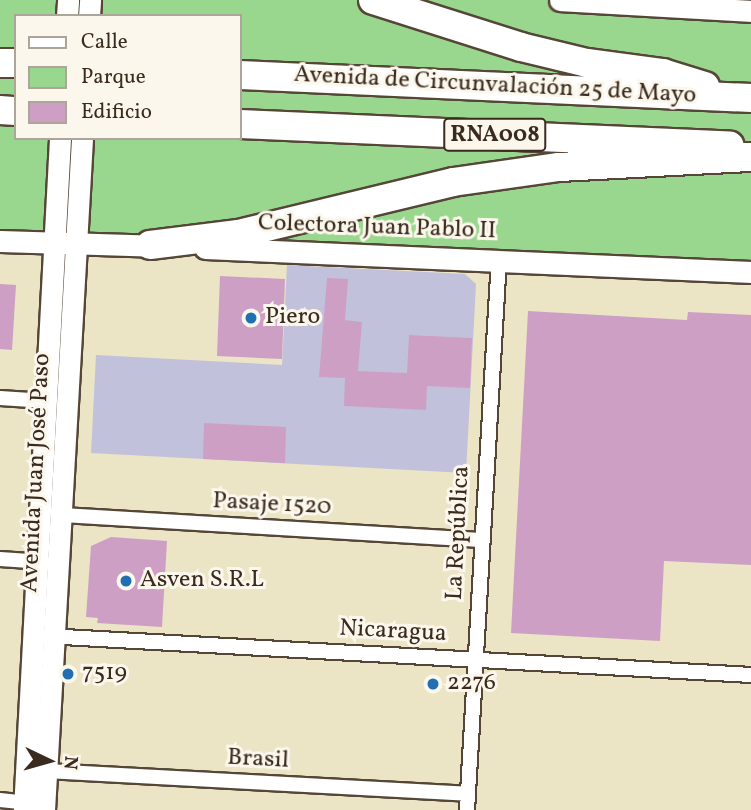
<!DOCTYPE html>
<meta charset="utf-8">
<style>
body{margin:0}
#map{position:relative;width:751px;height:810px;overflow:hidden;background:#ebe4c5;font-family:Vollkorn,serif}
div>[style]{position:absolute}
[style*='--x']{left:calc(var(--x)*1px);top:calc(var(--y)*1px);width:calc(var(--w)*1px);rotate:calc(var(--a)*1deg)}
.industrial>*{inset:0;background:#c2c1dc}
.green>*{inset:0;background:#98d78d}
.building>*{inset:0;background:#ce9fc5}
.roads{filter:drop-shadow(2px 0 #554637) drop-shadow(-2px 0 #554637) drop-shadow(0 2px #554637) drop-shadow(0 -2px #554637)}
.minor>*{height:14px;margin:-7px;padding:0 7px;transform-origin:7px;border-radius:7px;background:#fff}
.secondary>*{height:21px;margin:-10.5px;padding:0 10.5px;transform-origin:10.5px;border-radius:10.5px;background:#fff}
.motorway>*{height:28px;margin:-14px;padding:0 14px;transform-origin:14px;border-radius:14px;background:#fff}
.dots>*{width:19px;height:19px;translate:-50% -50%;box-sizing:border-box;border:4px solid #fbf7ec;border-radius:50%}
span{translate:-50% -50%;white-space:nowrap;text-align:center;line-height:1.15;-webkit-text-stroke:6px #fbf7ec;paint-order:stroke}
.shield-label span{padding:2px 5px;background:#fbf7ec;border:2px solid;border-radius:5px;-webkit-text-stroke-width:0}
.shield-label{font-size:23px;color:#3b2a1e;font-weight:700}
.street-label{font-size:24px;color:#3b2a1e}
.poi-label{font-size:24px;color:#3b2a1e}
.left{translate:0 -50%;text-align:left}
.legend{position:absolute;left:14px;top:14px;width:228px;height:126px;box-sizing:border-box;background:#fbf7ec;border:2px solid #aea59a;margin:0;padding:9px 12px;list-style:none;font-size:21px;color:#3b2a1e}
.legend li{display:flex;align-items:center;gap:14px;height:35px}
.legend b{width:35px;border:2px solid #aea59a}
.north{position:absolute;left:14px;top:726px;width:70px;height:70px;-webkit-text-stroke:5px #fbf7ec;paint-order:stroke;rotate:95deg;font-size:19px;font-weight:700;line-height:28px;text-align:center;color:#3b2a1e}
.north::after{content:'';display:block;margin:auto;width:24px;height:32px;background:#3b2a1e;clip-path:polygon(50% 0,100% 100%,50% 72%,0 100%)}
</style>
<div id="map">
<div class="industrial">
<div style="clip-path:polygon(287px 265px,465px 274px,476px 284px,466px 473px,91px 453px,96px 355px,282px 365px)"></div>
</div>
<div class="green">
<div style="clip-path:polygon(evenodd,0 0,560px 0,751px 11px,751px 272px,0 241px,0 0,16px 16px,240px 16px,240px 138px,16px 138px,16px 16px)"></div>
</div>
<div class="building">
<div style="clip-path:polygon(220px 276px,285px 279px,282px 359px,217px 356px)"></div>
<div style="clip-path:polygon(327px 278px,348px 279px,345px 320px,362px 322px,358px 371px,407px 373px,409px 335px,472px 338px,470px 388px,427px 386px,426px 410px,344px 406px,345px 378px,319px 377px)"></div>
<div style="clip-path:polygon(0 284px,16px 285px,12px 350px,0 349px)"></div>
<div style="clip-path:polygon(528px 311px,687px 320px,688px 312px,751px 315px,751px 565px,664px 561px,660px 641px,511px 633px)"></div>
<div style="clip-path:polygon(204px 423px,286px 427px,285px 463px,203px 459px)"></div>
<div style="clip-path:polygon(111px 537px,167px 541px,162px 627px,97px 623px,98px 618px,86px 617px,91px 546px)"></div>
</div>
<div class="roads">
<div class="minor">
<div style="--x:0;--y:398;--w:46;--a:3.7"></div>
<div style="--x:61;--y:515;--w:422;--a:3.4"></div>
<div style="--x:0;--y:559;--w:44;--a:3.9"></div>
<div style="--x:45;--y:636;--w:707;--a:3.16"></div>
<div style="--x:46;--y:771;--w:422;--a:3.1"></div>
<div style="--x:0;--y:800;--w:30;--a:6"></div>
<div style="--x:467;--y:810;--w:552;--a:-86.68"></div>
</div>
<div class="secondary">
<div style="--x:560;--y:0;--w:191;--a:3.3"></div>
<div style="--x:67;--y:16;--w:16;--a:-86"></div>
<div style="--x:89;--y:16;--w:16;--a:-86"></div>
<div style="--x:0;--y:241;--w:162;--a:1.8"></div>
<div style="--x:205;--y:248;--w:547;--a:2.52"></div>
<div style="--x:24;--y:810;--w:673;--a:-86.93"></div>
<div style="--x:44;--y:810;--w:673;--a:-86.76"></div>
</div>
<div class="motorway">
<div style="--x:373;--y:0;--w:155;--a:17.6"></div>
<div style="--x:521;--y:47;--w:68;--a:13.6"></div>
<div style="--x:587;--y:63;--w:77;--a:7.5"></div>
<div style="--x:663;--y:73;--w:44;--a:17.2"></div>
<div style="--x:0;--y:63;--w:16;--a:0"></div>
<div style="--x:240;--y:75;--w:512;--a:2.58"></div>
<div style="--x:0;--y:110;--w:16;--a:4"></div>
<div style="--x:240;--y:124;--w:490;--a:2.5"></div>
<div style="--x:150;--y:245;--w:89;--a:-7.1"></div>
<div style="--x:238;--y:234;--w:221;--a:-13.6"></div>
<div style="--x:453;--y:182;--w:107;--a:-8.1"></div>
<div style="--x:559;--y:167;--w:192;--a:-3"></div>
</div>
</div>
<div class="dots">
<div style="left:251px;top:318px;background:#1f6fb2"></div>
<div style="left:126px;top:581px;background:#1f6fb2"></div>
<div style="left:68px;top:674px;background:#1f6fb2"></div>
<div style="left:433px;top:684px;background:#1f6fb2"></div>
</div>
<div class="shield-label">
<span style="left:495px;top:135px">RNA008</span>
</div>
<div class="street-label">
<span style="left:495px;top:86px;rotate:3deg">Avenida de Circunvalación 25 de Mayo</span>
<span style="left:377px;top:228px;rotate:2deg">Colectora Juan Pablo II</span>
<span style="left:37px;top:473px;rotate:-87deg">Avenida Juan José Paso</span>
<span style="left:272px;top:505px;rotate:3deg">Pasaje 1520</span>
<span style="left:459px;top:533px;rotate:-87deg">La República</span>
<span style="left:393px;top:632px;rotate:3deg">Nicaragua</span>
<span style="left:258px;top:760px;rotate:3deg">Brasil</span>
</div>
<div class="poi-label">
<span class="left" style="left:265px;top:318px">Piero</span>
<span class="left" style="left:140px;top:581px">Asven S.R.L</span>
<span class="left" style="left:82px;top:674px">7519</span>
<span class="left" style="left:447px;top:684px">2276</span>
</div>
<ul class="legend">
<li><b style="height:9px;background:#fff"></b>Calle</li>
<li><b style="height:19px;background:#98d78d"></b>Parque</li>
<li><b style="height:19px;background:#ce9fc5"></b>Edificio</li>
</ul>
<div class="north">N</div>
</div>
